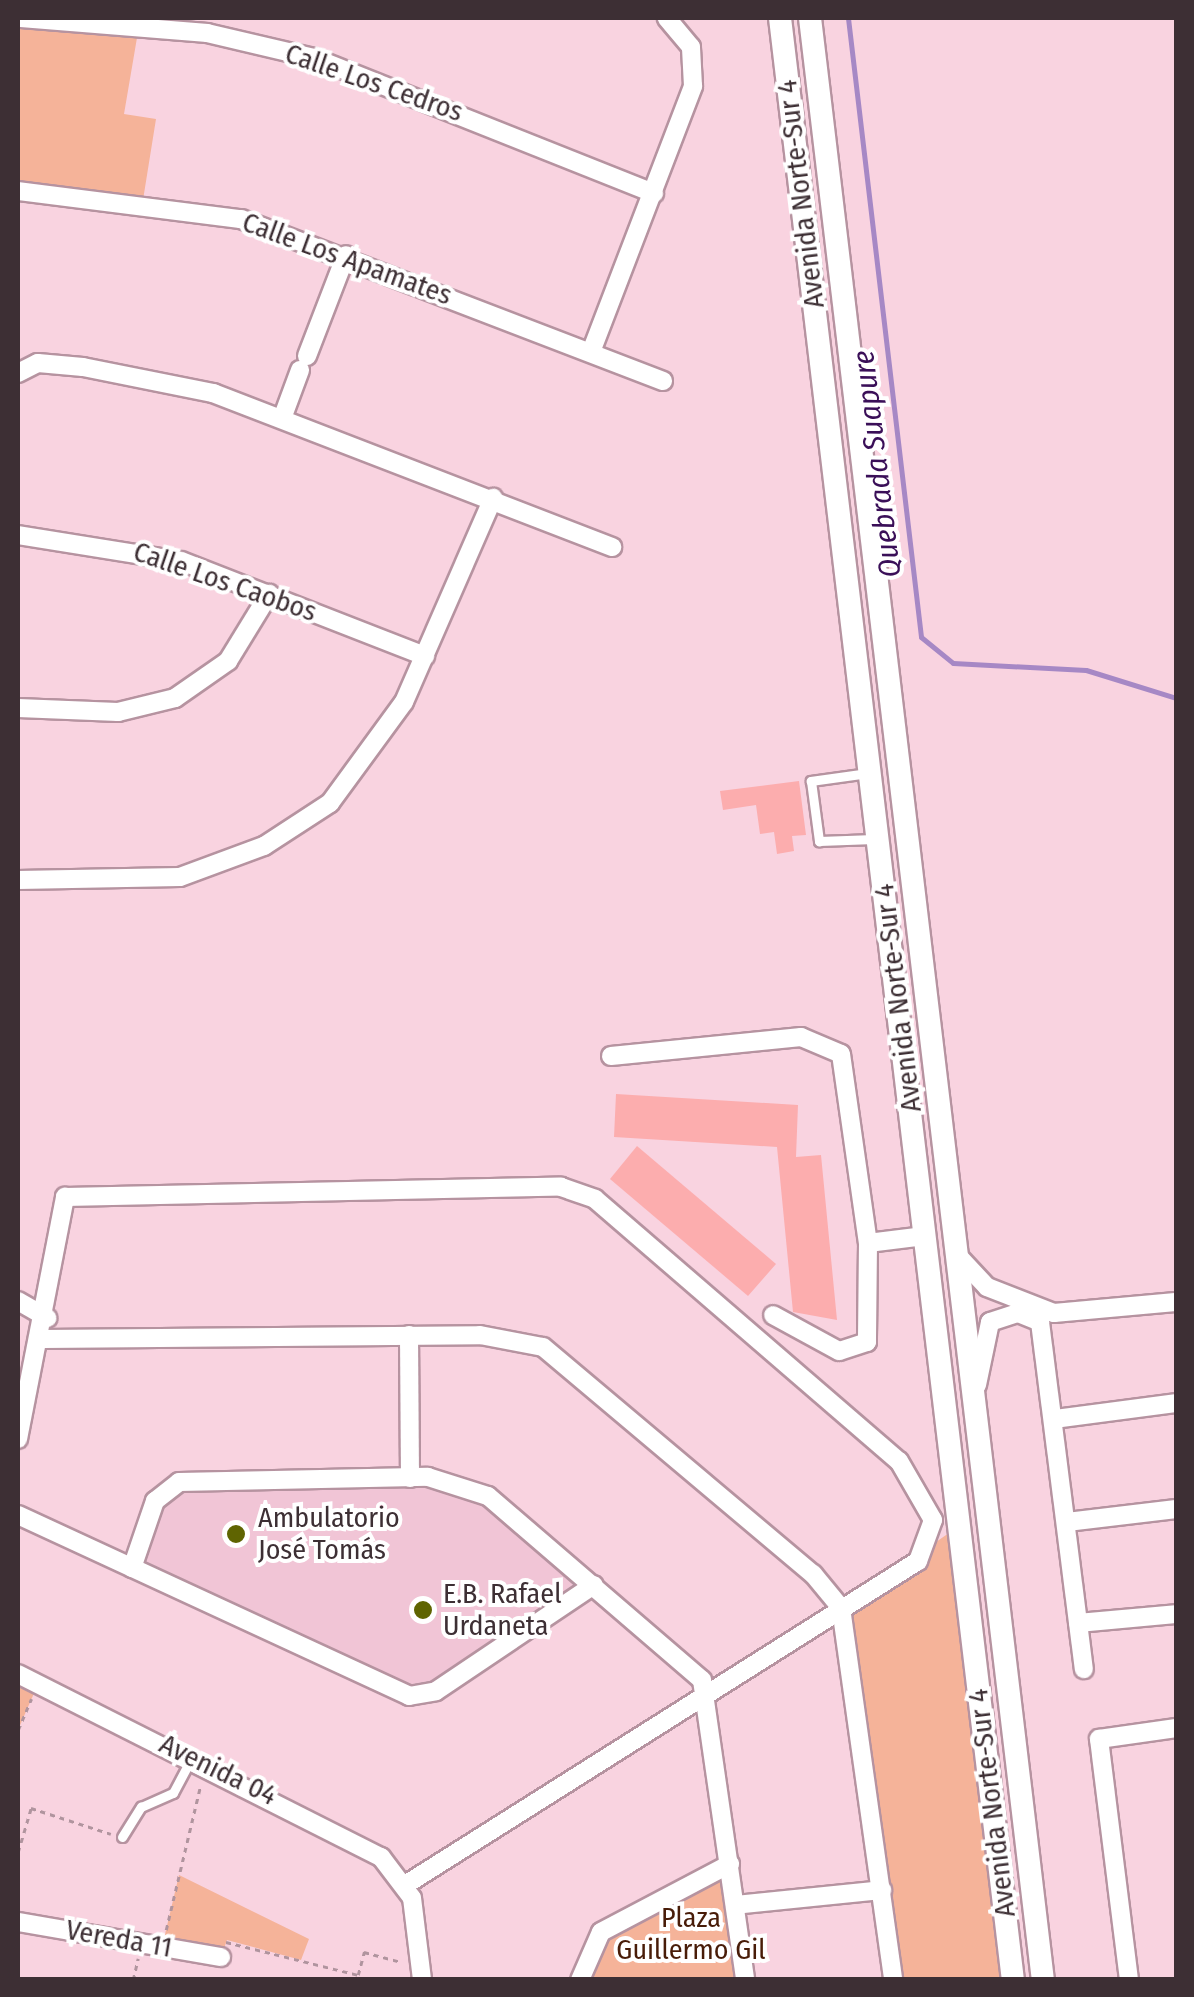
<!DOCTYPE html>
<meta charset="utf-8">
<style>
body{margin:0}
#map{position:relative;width:1194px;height:1997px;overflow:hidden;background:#f9d3e0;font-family:"Fira Sans Condensed",sans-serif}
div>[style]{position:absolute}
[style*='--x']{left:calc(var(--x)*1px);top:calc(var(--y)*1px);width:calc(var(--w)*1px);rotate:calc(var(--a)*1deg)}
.built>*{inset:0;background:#f1c5d6}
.green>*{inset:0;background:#f5b399}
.stream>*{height:5px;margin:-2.5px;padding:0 2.5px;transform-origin:2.5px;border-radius:2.5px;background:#a688c5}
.building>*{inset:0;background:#fcadae}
.path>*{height:2.5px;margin-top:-1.25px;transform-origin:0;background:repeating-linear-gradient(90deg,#b0949e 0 5px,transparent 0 10px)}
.roads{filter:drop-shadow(2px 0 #b693a0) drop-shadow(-2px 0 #b693a0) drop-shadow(0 2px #b693a0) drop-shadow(0 -2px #b693a0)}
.service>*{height:9px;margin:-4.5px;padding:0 4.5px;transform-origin:4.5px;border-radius:4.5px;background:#fff}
.minor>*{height:18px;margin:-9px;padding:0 9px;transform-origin:9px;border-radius:9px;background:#fff}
.secondary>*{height:22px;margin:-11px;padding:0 11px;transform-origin:11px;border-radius:11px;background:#fff}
.dots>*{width:28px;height:28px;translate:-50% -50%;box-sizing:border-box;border:5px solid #fff;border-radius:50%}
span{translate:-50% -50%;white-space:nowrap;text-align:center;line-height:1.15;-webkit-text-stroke:8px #fff;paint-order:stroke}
.street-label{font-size:28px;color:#3d2f34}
.poi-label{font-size:28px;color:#3d2f34}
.left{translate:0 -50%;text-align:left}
.park-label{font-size:28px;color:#481c08}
.water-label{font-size:30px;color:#3a0f58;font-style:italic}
.frame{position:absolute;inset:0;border:20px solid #3d2f34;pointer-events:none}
</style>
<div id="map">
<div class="built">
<div style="clip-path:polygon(460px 1482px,594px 1585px,428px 1695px,132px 1568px,168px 1485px)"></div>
</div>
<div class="green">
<div style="clip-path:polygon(18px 18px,139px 26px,124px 114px,156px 119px,143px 200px,18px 191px)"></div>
<div style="clip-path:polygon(959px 1526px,1013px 1979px,893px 1979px,841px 1608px)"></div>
<div style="clip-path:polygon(18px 1674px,38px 1684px,18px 1730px)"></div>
<div style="clip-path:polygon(730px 1864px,745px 1979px,580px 1980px,591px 1946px)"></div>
<div style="clip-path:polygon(179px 1875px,309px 1939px,301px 1960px,227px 1940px,221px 1957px,162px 1947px)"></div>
</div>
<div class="stream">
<div style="--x:848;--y:18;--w:623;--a:83.27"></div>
<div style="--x:921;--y:637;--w:41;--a:39.1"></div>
<div style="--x:953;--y:663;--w:133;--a:3"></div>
<div style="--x:1086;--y:670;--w:94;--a:17.3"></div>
</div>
<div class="building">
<div style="clip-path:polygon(799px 781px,806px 835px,792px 836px,794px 851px,777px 854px,774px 832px,760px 834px,756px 805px,723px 810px,720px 791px)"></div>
<div style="clip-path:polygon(616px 1094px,798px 1105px,796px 1157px,821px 1155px,837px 1320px,793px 1312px,777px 1147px,614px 1137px)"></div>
<div style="clip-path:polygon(637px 1146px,776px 1264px,748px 1296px,610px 1179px)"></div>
</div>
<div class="path">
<div style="--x:18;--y:1730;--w:34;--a:-67"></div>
<div style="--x:18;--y:1852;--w:46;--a:-73.5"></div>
<div style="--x:31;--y:1808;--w:84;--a:18"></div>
<div style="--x:166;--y:1930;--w:147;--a:-76.6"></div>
<div style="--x:226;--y:1942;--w:136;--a:14"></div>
<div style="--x:358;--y:1975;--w:24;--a:-75"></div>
<div style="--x:364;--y:1952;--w:39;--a:15"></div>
<div style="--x:133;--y:1980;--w:22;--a:-77"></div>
</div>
<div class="roads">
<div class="service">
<div style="--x:868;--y:773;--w:58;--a:172"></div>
<div style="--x:811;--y:781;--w:61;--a:82.4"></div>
<div style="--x:819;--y:841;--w:55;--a:-2.1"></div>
<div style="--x:122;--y:1837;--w:36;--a:-58"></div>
<div style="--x:141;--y:1807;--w:35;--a:-24"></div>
<div style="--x:173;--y:1793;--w:36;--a:-62"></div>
</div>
<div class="minor">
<div style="--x:21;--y:18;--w:187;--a:4.6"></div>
<div style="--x:207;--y:33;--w:110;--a:13.2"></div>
<div style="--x:314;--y:58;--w:366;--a:21.7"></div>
<div style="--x:18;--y:191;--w:225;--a:7.2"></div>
<div style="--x:241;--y:219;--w:452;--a:21"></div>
<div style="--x:591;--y:352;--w:285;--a:-69"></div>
<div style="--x:693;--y:86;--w:39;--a:-93"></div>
<div style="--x:691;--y:47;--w:38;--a:-130"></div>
<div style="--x:307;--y:356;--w:108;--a:-68.9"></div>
<div style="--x:18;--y:373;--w:22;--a:-27"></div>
<div style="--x:38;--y:363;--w:45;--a:5.1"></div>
<div style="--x:83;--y:367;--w:133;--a:11.3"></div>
<div style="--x:213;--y:393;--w:428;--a:21.1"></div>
<div style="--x:283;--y:416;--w:49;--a:-69.7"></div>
<div style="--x:18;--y:535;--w:165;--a:9.1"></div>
<div style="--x:181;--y:561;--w:262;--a:21.3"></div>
<div style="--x:18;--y:708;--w:100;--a:2.3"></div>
<div style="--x:118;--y:712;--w:59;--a:-13.8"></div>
<div style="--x:175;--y:698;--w:65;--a:-34.9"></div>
<div style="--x:228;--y:661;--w:79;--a:-58.5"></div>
<div style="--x:18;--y:880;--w:162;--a:-1.1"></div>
<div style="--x:180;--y:877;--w:90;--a:-20.3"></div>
<div style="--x:264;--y:846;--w:79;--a:-33.1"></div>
<div style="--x:330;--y:803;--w:125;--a:-53.8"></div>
<div style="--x:404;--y:702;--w:223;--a:-66.4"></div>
<div style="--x:611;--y:1056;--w:191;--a:-5.7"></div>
<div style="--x:801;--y:1037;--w:43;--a:23"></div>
<div style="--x:841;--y:1054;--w:191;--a:81.9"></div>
<div style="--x:868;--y:1243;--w:99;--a:90.6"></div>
<div style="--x:867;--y:1342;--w:29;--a:162"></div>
<div style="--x:839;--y:1351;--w:75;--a:-151.4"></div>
<div style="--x:868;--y:1243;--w:57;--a:-7"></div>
<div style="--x:958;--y:1256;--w:42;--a:46.9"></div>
<div style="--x:987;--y:1287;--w:72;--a:21.2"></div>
<div style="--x:1054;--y:1313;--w:122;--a:-5.2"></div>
<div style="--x:18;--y:1301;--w:34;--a:30"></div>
<div style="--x:409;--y:1335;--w:143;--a:89.6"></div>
<div style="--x:43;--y:1339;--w:437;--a:-0.5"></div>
<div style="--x:480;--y:1335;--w:64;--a:10.8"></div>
<div style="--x:543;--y:1347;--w:353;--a:40.1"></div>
<div style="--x:813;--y:1574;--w:44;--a:50.5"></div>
<div style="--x:841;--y:1608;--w:376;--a:82"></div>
<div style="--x:977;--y:1385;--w:64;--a:-78.3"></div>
<div style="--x:990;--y:1322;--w:29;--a:-18"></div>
<div style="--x:1018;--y:1313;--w:24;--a:22"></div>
<div style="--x:1040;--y:1322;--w:350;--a:82.8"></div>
<div style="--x:1055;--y:1419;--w:122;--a:-7.5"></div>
<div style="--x:18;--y:1439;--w:247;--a:-79"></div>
<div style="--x:65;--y:1197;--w:496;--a:-1.2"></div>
<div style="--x:561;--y:1187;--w:36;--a:19"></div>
<div style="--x:595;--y:1199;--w:401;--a:40.8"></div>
<div style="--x:899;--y:1461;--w:68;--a:60"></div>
<div style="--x:933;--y:1520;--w:44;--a:110.1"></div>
<div style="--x:918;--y:1561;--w:607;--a:147.72"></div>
<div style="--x:18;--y:1515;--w:431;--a:24.8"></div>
<div style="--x:409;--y:1696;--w:27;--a:-10"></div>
<div style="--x:436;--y:1691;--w:190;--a:-33.9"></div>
<div style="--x:1067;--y:1522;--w:110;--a:-6.8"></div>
<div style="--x:132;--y:1568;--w:71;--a:-71.1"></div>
<div style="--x:155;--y:1501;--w:31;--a:-38"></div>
<div style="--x:179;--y:1482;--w:249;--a:-1.2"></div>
<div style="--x:428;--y:1477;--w:63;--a:17.6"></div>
<div style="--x:488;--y:1496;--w:282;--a:40.7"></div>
<div style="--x:702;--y:1680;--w:303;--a:81.8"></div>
<div style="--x:1078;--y:1623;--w:98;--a:-5.2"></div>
<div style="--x:18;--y:1674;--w:407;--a:26.8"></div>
<div style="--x:381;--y:1857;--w:51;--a:52.9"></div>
<div style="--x:412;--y:1898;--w:83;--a:83"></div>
<div style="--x:735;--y:1905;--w:148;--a:-5.8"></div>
<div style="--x:18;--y:1922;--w:206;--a:9.8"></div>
<div style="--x:580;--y:1980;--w:52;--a:-66.4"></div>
<div style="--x:601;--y:1932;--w:146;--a:-27.8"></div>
<div style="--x:1129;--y:1980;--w:243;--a:-97.1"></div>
<div style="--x:1099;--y:1739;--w:78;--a:-8.1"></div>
</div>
<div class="secondary">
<div style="--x:780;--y:18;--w:1976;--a:83.23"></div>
<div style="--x:810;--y:18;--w:1976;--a:83.23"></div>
</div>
</div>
<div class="dots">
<div style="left:236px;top:1534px;background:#5f6401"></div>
<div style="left:423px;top:1610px;background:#5f6401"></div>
</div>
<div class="street-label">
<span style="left:374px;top:83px;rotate:19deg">Calle Los Cedros</span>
<span style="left:801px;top:194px;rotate:-97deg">Avenida Norte-Sur 4</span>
<span style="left:347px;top:259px;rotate:20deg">Calle Los Apamates</span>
<span style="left:225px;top:582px;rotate:19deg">Calle Los Caobos</span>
<span style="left:898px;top:998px;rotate:-97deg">Avenida Norte-Sur 4</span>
<span style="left:218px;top:1770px;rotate:26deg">Avenida 04</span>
<span style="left:992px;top:1803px;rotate:-97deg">Avenida Norte-Sur 4</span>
<span style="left:119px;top:1939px;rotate:10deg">Vereda 11</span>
</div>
<div class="poi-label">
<span class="left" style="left:258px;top:1534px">Ambulatorio<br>José Tomás</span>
<span class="left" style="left:443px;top:1610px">E.B. Rafael<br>Urdaneta</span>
</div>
<div class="park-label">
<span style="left:691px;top:1934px">Plaza<br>Guillermo Gil</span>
</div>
<div class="water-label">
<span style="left:877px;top:464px;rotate:-97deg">Quebrada Suapure</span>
</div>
<div class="frame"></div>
</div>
